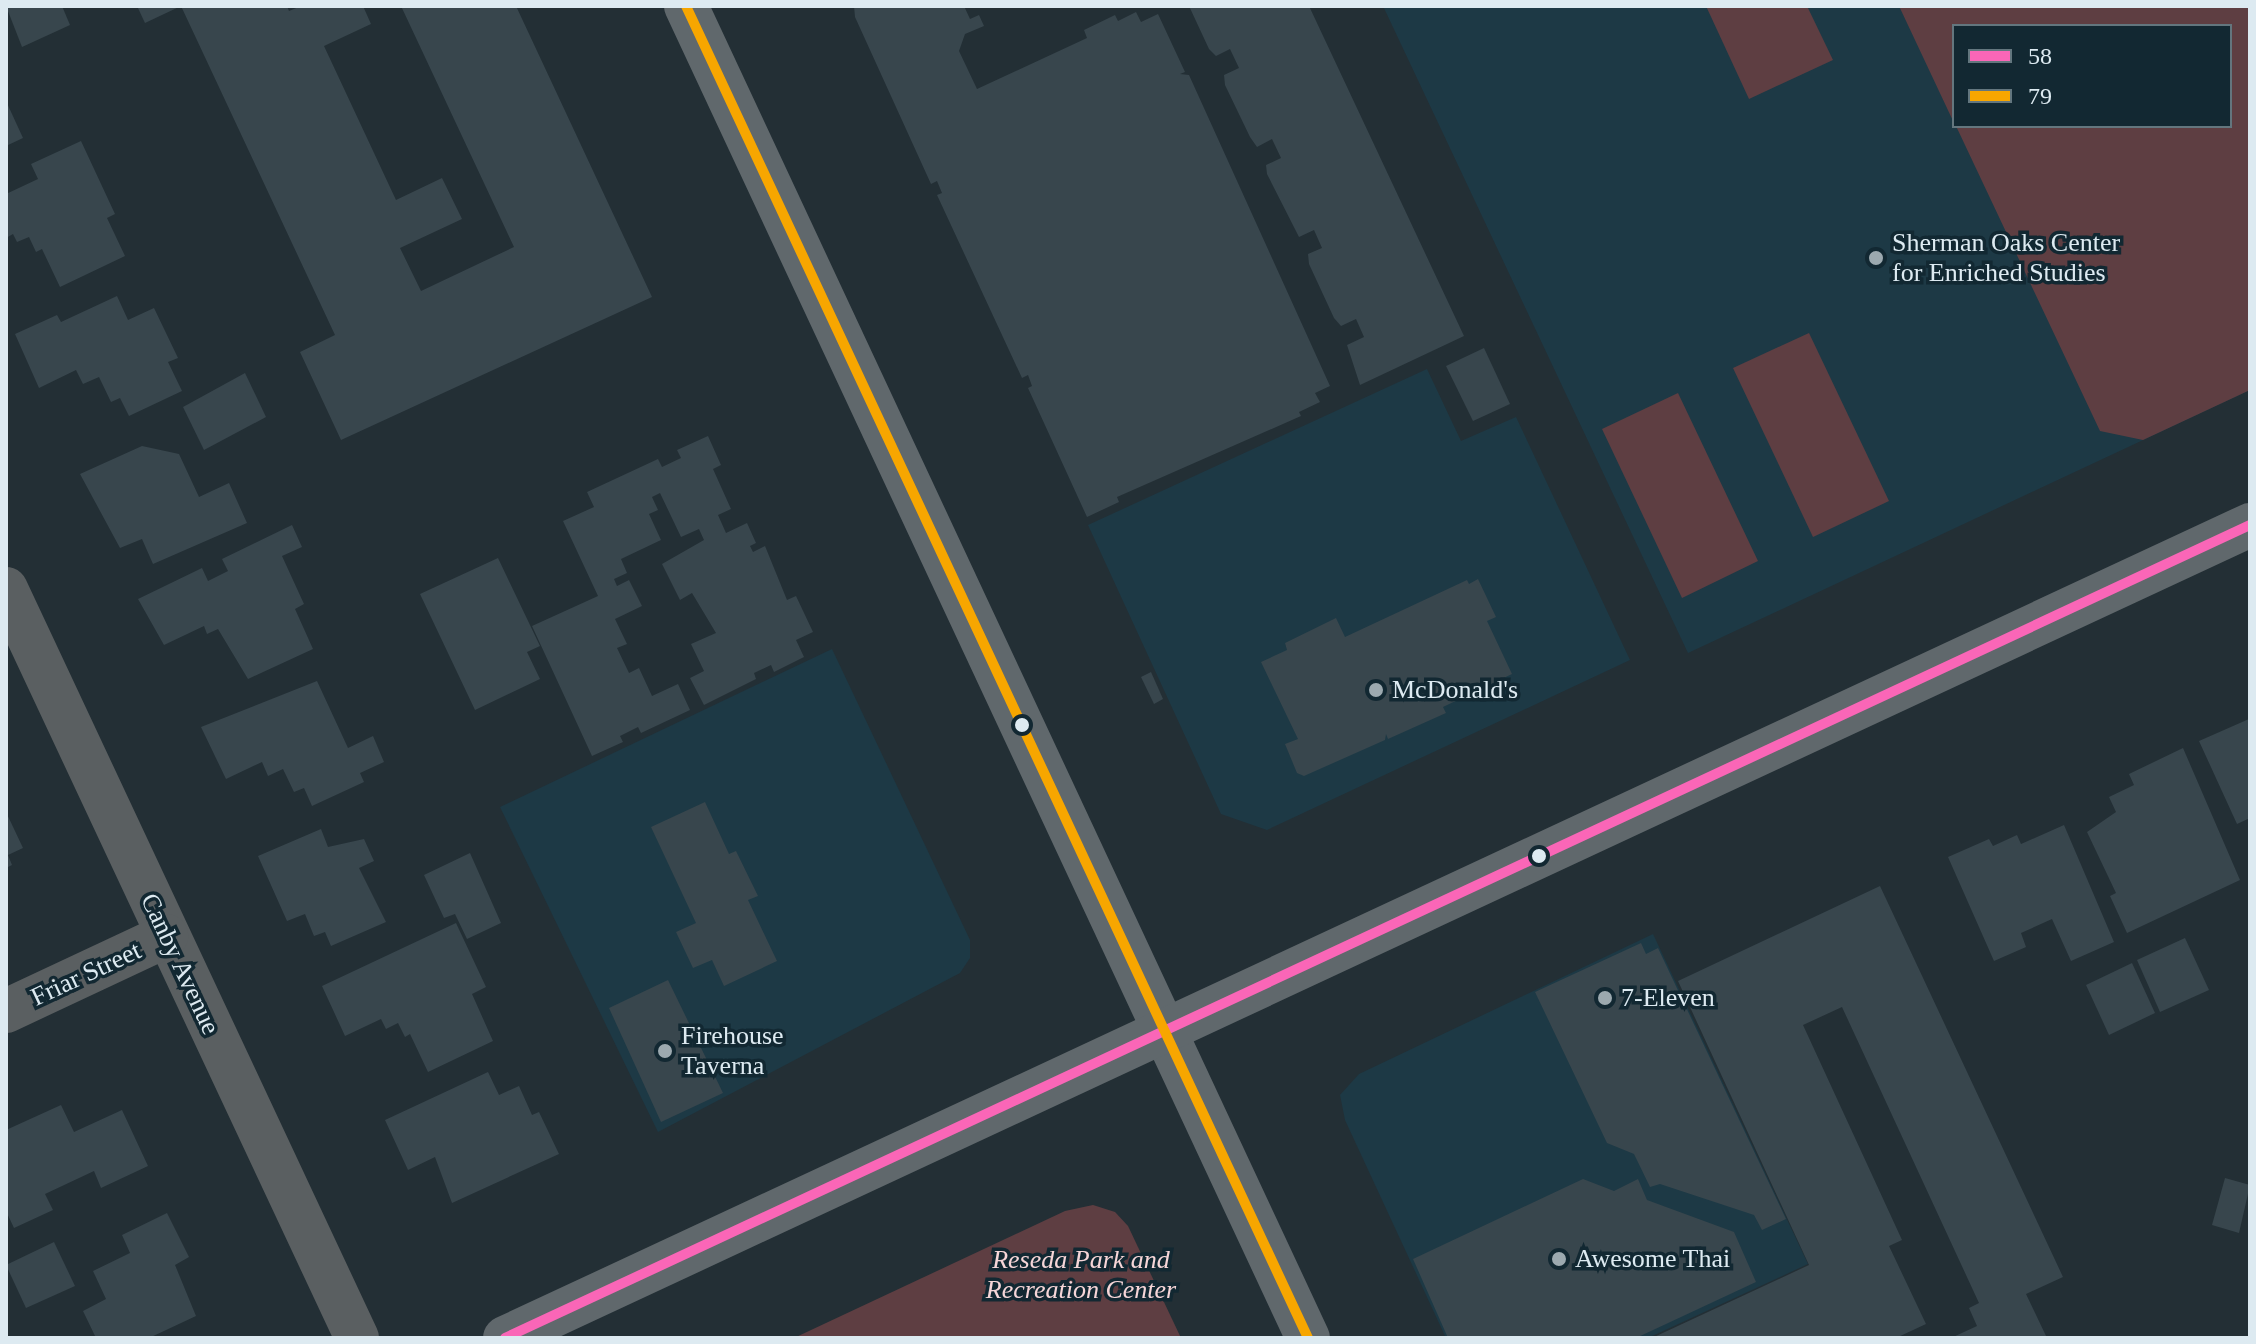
<!DOCTYPE html>
<style>
body{margin:0}
#map{position:relative;width:2256px;height:1344px;overflow:hidden;background:#232f35;font-family:"Times New Roman",serif}
div>[style]{position:absolute}
[style*='--x']{left:calc(var(--x)*1px);top:calc(var(--y)*1px);width:calc(var(--w)*1px);rotate:calc(var(--a)*1deg)}
.built>*{inset:0;background:#1d3945}
.green>*{inset:0;background:#5e3e42}
.building>*{inset:0;background:#38464d}
.street>*{height:44px;margin:-22px;padding:0 22px;transform-origin:22px;border-radius:22px;background:#5a5f61}
.primary>*{height:44px;margin:-22px;padding:0 22px;transform-origin:22px;border-radius:22px;background:#60686c}
.bus-1>*{height:10px;margin:-5px;padding:0 5px;transform-origin:5px;border-radius:5px;background:#fa66b7}
.bus-2>*{height:10px;margin:-5px;padding:0 5px;transform-origin:5px;border-radius:5px;background:#f7a600}
.dots>*{width:22px;height:22px;translate:-50% -50%;box-sizing:border-box;border:4px solid #122832;border-radius:50%}
span{translate:-50% -50%;white-space:nowrap;text-align:center;line-height:1.15;-webkit-text-stroke:7px #122832;paint-order:stroke}
.poi-label{font-size:26px;color:#ddeaf1}
.left{translate:0 -50%;text-align:left}
.street-label{font-size:26px;color:#ddeaf1}
.park-label{font-size:26px;color:#f6d6d8;font-style:italic}
.frame{position:absolute;inset:0;border:8px solid #ddeaf1;pointer-events:none}
.legend{position:absolute;left:1952px;top:24px;width:280px;height:104px;box-sizing:border-box;background:#122832;border:2px solid #63767e;margin:0;padding:10px 14px;list-style:none;font-size:24px;color:#ddeaf1}
.legend li{display:flex;align-items:center;gap:16px;height:40px}
.legend b{width:40px;border:2px solid #63767e}
</style>
<div id="map">
<div class="built">
<div style="clip-path:polygon(evenodd,1383px 6px,2250px 6px,2250px 390px,1688px 653px,1383px 6px,1954px 26px,2230px 26px,2230px 126px,1954px 126px,1954px 26px)"></div>
<div style="clip-path:polygon(1427px 369px,1461px 441px,1516px 417px,1630px 660px,1267px 830px,1221px 814px,1088px 525px)"></div>
<div style="clip-path:polygon(832px 649px,970px 940px,970px 958px,960px 973px,658px 1132px,500px 807px)"></div>
<div style="clip-path:polygon(1653px 934px,1808px 1264px,1648px 1338px,1446px 1338px,1345px 1120px,1340px 1095px,1359px 1074px)"></div>
</div>
<div class="green">
<div style="clip-path:polygon(1706px 6px,1807px 6px,1833px 60px,1749px 99px)"></div>
<div style="clip-path:polygon(1899px 6px,2250px 6px,2250px 390px,2143px 440px,2100px 431px,1956px 126px,2230px 126px,2230px 26px,1954px 26px,1954px 123px)"></div>
<div style="clip-path:polygon(1809px 333px,1889px 501px,1813px 537px,1733px 368px)"></div>
<div style="clip-path:polygon(1678px 393px,1758px 561px,1682px 598px,1602px 429px)"></div>
<div style="clip-path:polygon(1093px 1205px,1115px 1212px,1128px 1226px,1181px 1338px,794px 1338px,1065px 1211px)"></div>
</div>
<div class="building">
<div style="clip-path:polygon(6px 6px,62px 6px,70px 25px,22px 47px)"></div>
<div style="clip-path:polygon(137px 6px,181px 6px,145px 23px)"></div>
<div style="clip-path:polygon(181px 6px,287px 6px,289px 11px,301px 6px,363px 6px,371px 24px,324px 46px,396px 200px,442px 178px,462px 219px,400px 248px,421px 291px,514px 247px,401px 6px,516px 6px,652px 297px,341px 440px,300px 352px,335px 335px)"></div>
<div style="clip-path:polygon(854px 6px,964px 6px,970px 19px,979px 15px,984px 26px,965px 34px,959px 51px,977px 89px,1087px 38px,1084px 30px,1115px 15px,1118px 21px,1136px 12px,1141px 22px,1158px 14px,1185px 72px,1180px 74px,1189px 75px,1330px 386px,1315px 393px,1320px 402px,1299px 412px,1301px 416px,1117px 497px,1119px 502px,1087px 517px,1028px 388px,1032px 386px,1028px 375px,1022px 378px,937px 195px,942px 193px,937px 181px,931px 184px,855px 17px)"></div>
<div style="clip-path:polygon(1189px 6px,1309px 6px,1464px 336px,1360px 385px,1347px 345px,1364px 337px,1356px 319px,1341px 326px,1334px 318px,1309px 264px,1308px 254px,1322px 248px,1314px 230px,1299px 237px,1267px 174px,1266px 165px,1281px 158px,1272px 139px,1257px 147px,1250px 137px,1225px 85px,1224px 75px,1239px 68px,1230px 49px,1216px 56px,1209px 49px)"></div>
<div style="clip-path:polygon(6px 101px,23px 138px,6px 146px)"></div>
<div style="clip-path:polygon(81px 141px,115px 214px,107px 218px,125px 256px,60px 287px,42px 249px,36px 252px,29px 237px,17px 242px,13px 234px,6px 238px,6px 194px,38px 179px,31px 164px)"></div>
<div style="clip-path:polygon(117px 296px,128px 320px,154px 308px,178px 358px,168px 362px,182px 391px,129px 416px,120px 398px,111px 402px,99px 377px,83px 384px,76px 370px,39px 388px,15px 334px,57px 315px,61px 322px)"></div>
<div style="clip-path:polygon(1484px 348px,1510px 404px,1473px 421px,1446px 366px)"></div>
<div style="clip-path:polygon(245px 373px,266px 417px,204px 450px,183px 407px)"></div>
<div style="clip-path:polygon(708px 436px,721px 465px,713px 469px,731px 509px,718px 515px,726px 533px,747px 523px,756px 543px,750px 546px,753px 552px,765px 546px,787px 600px,796px 596px,813px 632px,796px 640px,804px 657px,774px 672px,771px 665px,754px 673px,756px 679px,704px 705px,690px 678px,704px 671px,691px 644px,716px 633px,692px 593px,680px 600px,662px 564px,704px 540px,699px 529px,681px 537px,660px 493px,652px 497px,658px 510px,649px 514px,661px 540px,621px 559px,627px 573px,614px 579px,617px 586px,629px 580px,642px 606px,615px 619px,627px 644px,617px 648px,629px 673px,639px 668px,652px 696px,678px 684px,690px 710px,641px 733px,638px 727px,620px 736px,623px 742px,592px 756px,532px 626px,598px 596px,563px 521px,594px 507px,587px 492px,658px 459px,662px 467px,681px 458px,677px 450px)"></div>
<div style="clip-path:polygon(142px 446px,179px 454px,199px 497px,229px 483px,247px 523px,153px 564px,142px 539px,120px 548px,80px 474px)"></div>
<div style="clip-path:polygon(292px 525px,302px 547px,282px 556px,304px 604px,295px 609px,313px 649px,248px 679px,218px 629px,207px 634px,204px 626px,164px 645px,138px 599px,202px 568px,208px 581px,228px 571px,222px 559px)"></div>
<div style="clip-path:polygon(498px 558px,540px 646px,527px 652px,540px 679px,475px 710px,420px 594px)"></div>
<div style="clip-path:polygon(1478px 579px,1496px 617px,1487px 621px,1512px 674px,1443px 707px,1446px 713px,1388px 739px,1386px 734px,1385px 740px,1304px 776px,1297px 773px,1285px 744px,1298px 739px,1261px 662px,1287px 650px,1285px 643px,1336px 618px,1345px 637px,1467px 580px,1469px 584px)"></div>
<div style="clip-path:polygon(1151px 672px,1163px 699px,1154px 704px,1141px 677px)"></div>
<div style="clip-path:polygon(317px 681px,348px 748px,373px 736px,384px 762px,360px 773px,364px 782px,312px 806px,304px 788px,294px 792px,283px 769px,268px 776px,262px 762px,226px 779px,201px 727px)"></div>
<div style="clip-path:polygon(2250px 712px,2250px 818px,2237px 824px,2199px 741px,2249px 719px)"></div>
<div style="clip-path:polygon(2183px 748px,2240px 880px,2127px 933px,2110px 896px,2116px 893px,2087px 832px,2116px 812px,2109px 797px,2134px 785px,2129px 774px)"></div>
<div style="clip-path:polygon(705px 802px,729px 854px,736px 851px,758px 896px,748px 900px,777px 961px,724px 986px,712px 960px,693px 968px,676px 932px,696px 923px,651px 827px)"></div>
<div style="clip-path:polygon(6px 812px,23px 848px,8px 855px,12px 865px,6px 868px)"></div>
<div style="clip-path:polygon(2064px 825px,2114px 942px,2071px 961px,2052px 919px,2021px 933px,2026px 947px,1994px 961px,1948px 857px,1989px 839px,1993px 846px,2017px 835px,2021px 844px)"></div>
<div style="clip-path:polygon(321px 829px,328px 847px,364px 839px,374px 861px,359px 868px,386px 922px,331px 946px,325px 932px,314px 936px,305px 914px,287px 921px,258px 856px)"></div>
<div style="clip-path:polygon(470px 853px,501px 923px,467px 939px,455px 914px,444px 918px,424px 875px)"></div>
<div style="clip-path:polygon(1880px 886px,2063px 1277px,2026px 1294px,2047px 1338px,1951px 1338px,1977px 1326px,1969px 1308px,1979px 1303px,1842px 1007px,1803px 1025px,1902px 1240px,1889px 1246px,1926px 1324px,1896px 1338px,1652px 1338px,1809px 1265px,1678px 981px)"></div>
<div style="clip-path:polygon(456px 923px,486px 987px,472px 994px,493px 1041px,428px 1072px,410px 1034px,405px 1037px,398px 1023px,386px 1029px,381px 1019px,345px 1036px,322px 986px)"></div>
<div style="clip-path:polygon(2185px 938px,2209px 990px,2160px 1012px,2137px 960px)"></div>
<div style="clip-path:polygon(1641px 943px,1646px 954px,1658px 948px,1786px 1219px,1762px 1230px,1754px 1215px,1660px 1184px,1650px 1187px,1634px 1154px,1607px 1143px,1535px 992px)"></div>
<div style="clip-path:polygon(2132px 963px,2155px 1013px,2109px 1035px,2086px 985px)"></div>
<div style="clip-path:polygon(668px 980px,723px 1093px,661px 1122px,609px 1008px)"></div>
<div style="clip-path:polygon(488px 1072px,499px 1095px,519px 1086px,532px 1115px,539px 1112px,559px 1154px,452px 1203px,435px 1157px,408px 1170px,385px 1120px)"></div>
<div style="clip-path:polygon(61px 1105px,74px 1132px,122px 1110px,148px 1166px,101px 1188px,94px 1171px,45px 1194px,53px 1210px,14px 1228px,6px 1211px,6px 1130px)"></div>
<div style="clip-path:polygon(2225px 1178px,2250px 1185px,2239px 1233px,2212px 1225px)"></div>
<div style="clip-path:polygon(1583px 1179px,1614px 1191px,1638px 1179px,1647px 1200px,1734px 1232px,1756px 1282px,1636px 1338px,1448px 1338px,1413px 1259px)"></div>
<div style="clip-path:polygon(167px 1213px,189px 1257px,175px 1265px,196px 1316px,149px 1338px,96px 1338px,83px 1311px,106px 1299px,93px 1271px,130px 1253px,122px 1235px)"></div>
<div style="clip-path:polygon(54px 1242px,75px 1286px,26px 1308px,6px 1265px)"></div>
</div>
<div class="street">
<div style="--x:6;--y:589;--w:827;--a:64.89"></div>
<div style="--x:6;--y:1011;--w:177;--a:-25.1"></div>
</div>
<div class="primary">
<div style="--x:686;--y:6;--w:1470;--a:64.97"></div>
<div style="--x:505;--y:1338;--w:1925;--a:-24.98"></div>
</div>
<div class="bus-1">
<div style="--x:505;--y:1338;--w:1925;--a:-24.98"></div>
</div>
<div class="bus-2">
<div style="--x:686;--y:6;--w:1470;--a:64.97"></div>
</div>
<div class="dots">
<div style="left:1876px;top:258px;background:#9ca9af"></div>
<div style="left:1376px;top:690px;background:#9ca9af"></div>
<div style="left:1022px;top:725px;background:#ddeaf1"></div>
<div style="left:1539px;top:856px;background:#ddeaf1"></div>
<div style="left:1605px;top:998px;background:#9ca9af"></div>
<div style="left:665px;top:1051px;background:#9ca9af"></div>
<div style="left:1559px;top:1259px;background:#9ca9af"></div>
</div>
<div class="poi-label">
<span class="left" style="left:1892px;top:258px">Sherman Oaks Center<br>for Enriched Studies</span>
<span class="left" style="left:1392px;top:690px">McDonald's</span>
<span class="left" style="left:1621px;top:998px">7-Eleven</span>
<span class="left" style="left:681px;top:1051px">Firehouse<br>Taverna</span>
<span class="left" style="left:1575px;top:1259px">Awesome Thai</span>
</div>
<div class="street-label">
<span style="left:180px;top:964px;rotate:65deg">Canby Avenue</span>
<span style="left:86px;top:974px;rotate:-25deg">Friar Street</span>
</div>
<div class="park-label">
<span style="left:1081px;top:1275px">Reseda Park and<br>Recreation Center</span>
</div>
<div class="frame"></div>
<ul class="legend">
<li><b style="height:10px;background:#fa66b7"></b>58</li>
<li><b style="height:10px;background:#f7a600"></b>79</li>
</ul>
</div>
